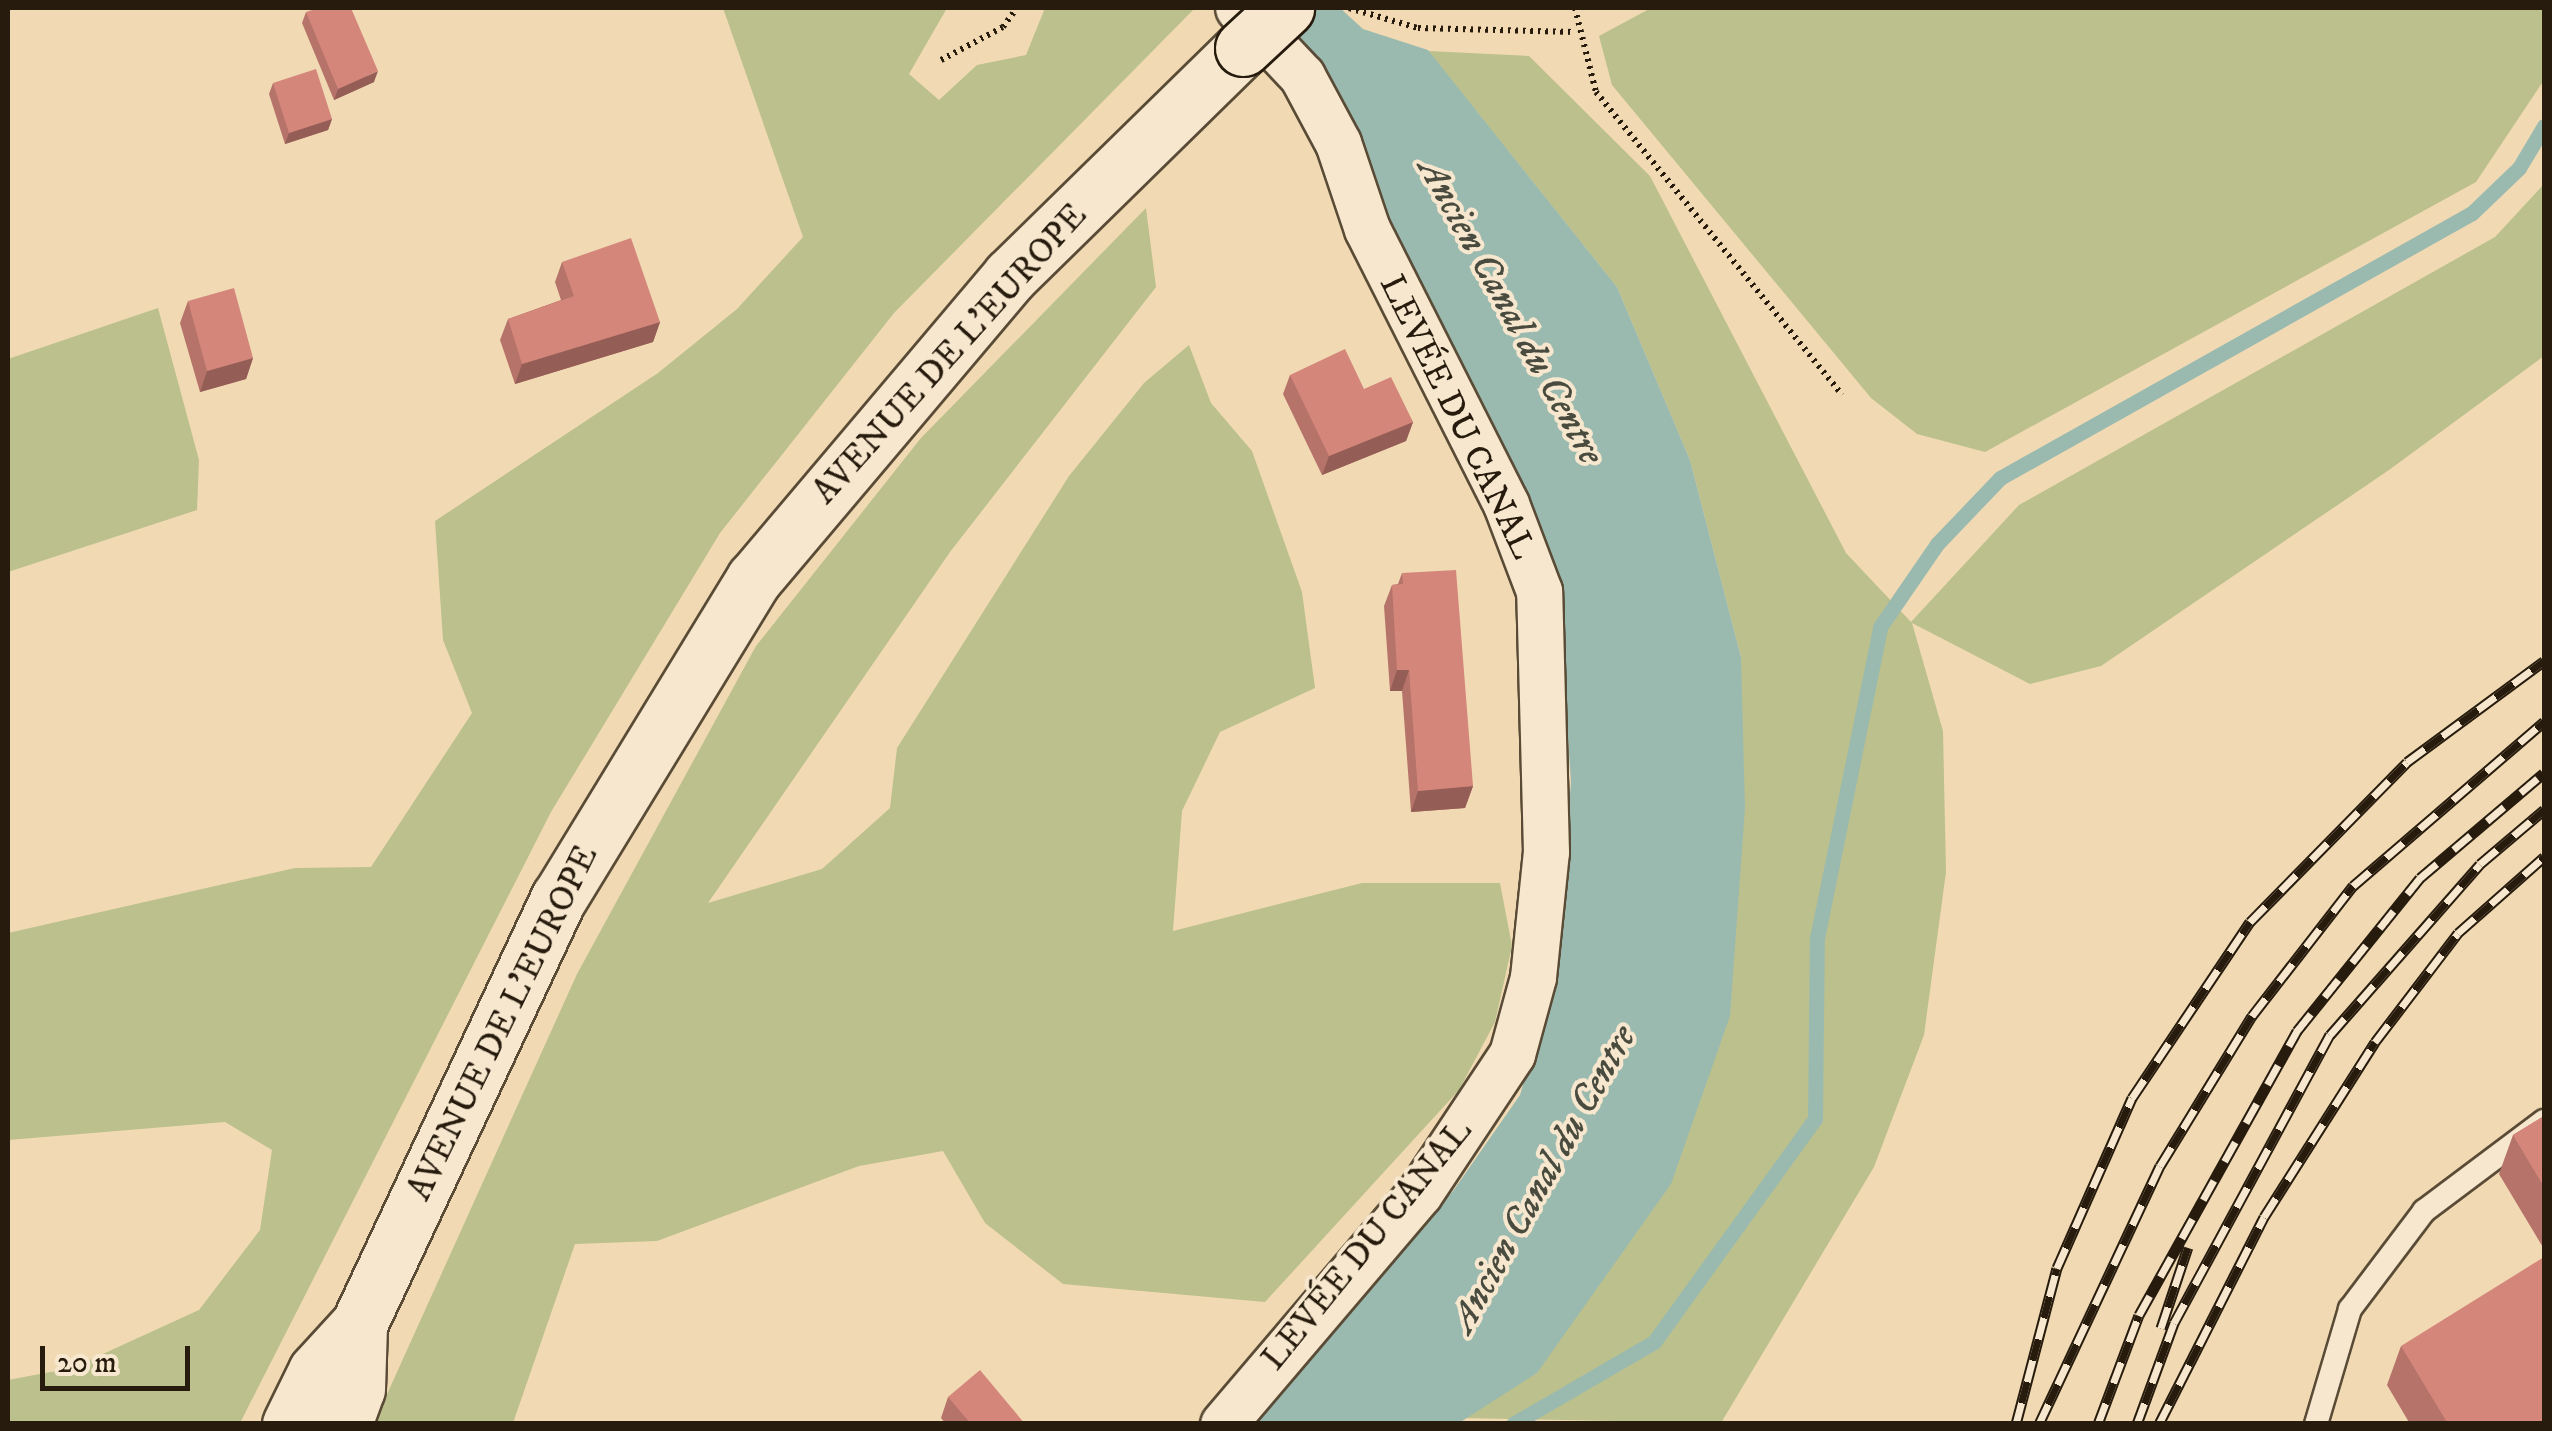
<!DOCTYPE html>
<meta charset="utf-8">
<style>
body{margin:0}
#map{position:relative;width:2552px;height:1431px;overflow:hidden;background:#f1dab3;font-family:"IM FELL DW Pica",serif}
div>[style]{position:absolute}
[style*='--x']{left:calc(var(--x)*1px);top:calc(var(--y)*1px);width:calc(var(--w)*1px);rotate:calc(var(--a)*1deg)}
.green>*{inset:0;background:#bbc08c}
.water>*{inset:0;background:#9bbaaf}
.stream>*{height:15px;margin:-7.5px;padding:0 7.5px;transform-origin:7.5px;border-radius:7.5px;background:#9bbaaf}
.path>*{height:6px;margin-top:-3px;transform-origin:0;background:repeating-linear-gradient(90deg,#261b0d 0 2.5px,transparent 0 7.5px)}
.roads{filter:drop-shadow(2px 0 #594b36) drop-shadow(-2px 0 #594b36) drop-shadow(0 2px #594b36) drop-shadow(0 -2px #594b36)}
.service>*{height:22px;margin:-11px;padding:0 11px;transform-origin:11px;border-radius:11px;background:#f6e7ce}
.minor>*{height:45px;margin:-22.5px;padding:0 22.5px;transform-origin:22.5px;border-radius:22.5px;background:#f6e7ce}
.secondary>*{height:55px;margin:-27.5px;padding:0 27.5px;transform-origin:27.5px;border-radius:27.5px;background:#f6e7ce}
.rail>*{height:11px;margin-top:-5.5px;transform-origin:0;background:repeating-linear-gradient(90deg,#f6e7ce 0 22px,#261b0d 0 44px);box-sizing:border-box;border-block:2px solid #261b0d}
.bridges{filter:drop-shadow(2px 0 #261b0d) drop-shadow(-2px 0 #261b0d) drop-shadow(0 2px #261b0d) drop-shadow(0 -2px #261b0d)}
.secondary-bridge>*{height:55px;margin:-27.5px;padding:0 27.5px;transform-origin:27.5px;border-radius:27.5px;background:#f6e7ce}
.wall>*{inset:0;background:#b6736a}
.shaded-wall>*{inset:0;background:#945e56}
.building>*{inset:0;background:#d4867b}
span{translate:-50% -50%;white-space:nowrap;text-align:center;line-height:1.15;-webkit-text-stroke:8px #f6e7ce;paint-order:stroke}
.street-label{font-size:35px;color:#261b0d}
.water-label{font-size:38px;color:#494b3e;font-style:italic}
.frame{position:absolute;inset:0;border:10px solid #261b0d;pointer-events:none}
.scale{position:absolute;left:40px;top:1346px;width:150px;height:45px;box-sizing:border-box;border:5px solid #261b0d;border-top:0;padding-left:12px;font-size:30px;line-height:35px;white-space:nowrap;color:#261b0d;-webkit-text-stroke:8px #f6e7ce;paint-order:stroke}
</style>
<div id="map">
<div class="green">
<div style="clip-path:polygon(723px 8px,947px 8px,909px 74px,939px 100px,977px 65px,1026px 55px,1045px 8px,1195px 8px,894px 313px,720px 533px,551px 812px,240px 1423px,8px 1423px,8px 1380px,72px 1368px,199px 1310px,260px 1230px,272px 1150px,225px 1122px,8px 1140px,8px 933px,295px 868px,371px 867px,472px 713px,443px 640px,435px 521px,658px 373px,737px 309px,803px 237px)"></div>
<div style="clip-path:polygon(1651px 8px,2544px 8px,2544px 80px,2476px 182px,1985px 452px,1917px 434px,1871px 398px,1612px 85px,1599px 36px)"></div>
<div style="clip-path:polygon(1428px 51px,1529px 56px,1650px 176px,1846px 553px,1911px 622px,2019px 505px,2495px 237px,2544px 184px,2544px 356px,2389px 470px,2101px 666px,2030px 684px,1912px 623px,1943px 731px,1946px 872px,1924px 1035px,1874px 1167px,1721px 1423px,1457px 1418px,1537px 1373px,1741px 657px,1690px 460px,1617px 287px)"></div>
<div style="clip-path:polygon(1146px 208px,1156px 287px,950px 552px,708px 903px,822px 869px,890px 808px,897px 748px,1069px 476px,1144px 383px,1189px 345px,1211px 403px,1252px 451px,1302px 592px,1315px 688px,1220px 732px,1182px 811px,1173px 931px,1362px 883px,1500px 883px,1512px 946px,1495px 1022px,1459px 1090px,1265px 1302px,1063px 1284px,985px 1223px,943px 1151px,859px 1166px,657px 1241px,575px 1244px,513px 1423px,374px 1423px,577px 974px,756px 646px,921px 438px)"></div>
<div style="clip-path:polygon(158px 308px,199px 460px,197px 510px,8px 572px,8px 359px)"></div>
</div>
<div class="water">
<div style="clip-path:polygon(1263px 8px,1340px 8px,1363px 29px,1428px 50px,1617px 287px,1690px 460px,1741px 657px,1745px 808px,1730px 1016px,1671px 1184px,1537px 1373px,1459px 1423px,1242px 1424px,1453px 1191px,1520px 1095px,1553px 982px,1571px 783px,1559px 606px,1322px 62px)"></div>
</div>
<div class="stream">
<div style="--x:1513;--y:1424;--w:163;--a:-30.2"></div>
<div style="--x:1654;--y:1342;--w:275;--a:-54.2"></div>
<div style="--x:1815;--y:1119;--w:181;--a:-89.4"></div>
<div style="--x:1817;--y:938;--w:317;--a:-78.5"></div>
<div style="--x:1880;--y:627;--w:101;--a:-55.5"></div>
<div style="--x:1937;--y:544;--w:91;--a:-46.3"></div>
<div style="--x:2000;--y:478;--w:541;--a:-29.31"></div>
<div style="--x:2472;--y:213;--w:65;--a:-43.8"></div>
<div style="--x:2519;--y:168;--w:49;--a:-59.2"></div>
</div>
<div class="path">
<div style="--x:1349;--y:8;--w:72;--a:16.2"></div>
<div style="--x:1418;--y:28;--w:157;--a:1.5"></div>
<div style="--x:1575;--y:8;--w:87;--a:76"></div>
<div style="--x:1596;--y:92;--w:390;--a:50.9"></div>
<div style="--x:941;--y:60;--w:70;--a:-28"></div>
<div style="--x:1003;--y:27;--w:24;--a:-54"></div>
</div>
<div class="roads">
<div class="service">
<div style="--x:2316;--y:1424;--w:120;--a:-73.5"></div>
<div style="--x:2350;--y:1309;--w:123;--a:-52.9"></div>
<div style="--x:2424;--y:1211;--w:150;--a:-36.9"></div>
</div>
<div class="minor">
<div style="--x:1223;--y:1424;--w:302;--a:-49.6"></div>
<div style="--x:1419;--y:1194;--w:168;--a:-56.4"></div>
<div style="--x:1512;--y:1054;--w:80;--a:-74.7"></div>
<div style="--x:1533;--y:977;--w:126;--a:-84.1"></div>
<div style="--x:1546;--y:852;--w:261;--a:-91.5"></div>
<div style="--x:1539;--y:591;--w:93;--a:-110.8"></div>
<div style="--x:1506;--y:504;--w:308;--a:-116.8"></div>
<div style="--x:1367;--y:229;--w:91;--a:-108.6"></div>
<div style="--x:1338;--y:143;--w:76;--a:-118.2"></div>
<div style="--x:1302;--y:76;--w:93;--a:-133.3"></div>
</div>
<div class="secondary">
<div style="--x:290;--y:1424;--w:59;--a:-63.9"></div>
<div style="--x:316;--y:1371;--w:64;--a:-47.5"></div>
<div style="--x:359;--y:1324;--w:471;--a:-64.9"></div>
<div style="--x:559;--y:898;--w:374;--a:-58.6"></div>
<div style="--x:754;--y:579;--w:397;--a:-49.8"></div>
<div style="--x:1010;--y:276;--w:326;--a:-44.4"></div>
<div style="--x:344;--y:1424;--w:37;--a:-70"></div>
<div style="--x:357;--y:1389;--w:65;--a:-88.2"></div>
</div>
</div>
<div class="rail">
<div style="--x:2161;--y:1328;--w:85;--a:-71.6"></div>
<div style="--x:2016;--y:1424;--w:161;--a:-75.3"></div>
<div style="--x:2057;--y:1268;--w:186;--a:-66.2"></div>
<div style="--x:2132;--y:1098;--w:212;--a:-56.2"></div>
<div style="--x:2250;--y:922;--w:224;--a:-45.5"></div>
<div style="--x:2407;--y:762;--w:170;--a:-36.4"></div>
<div style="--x:2039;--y:1424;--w:285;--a:-64.9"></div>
<div style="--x:2160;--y:1166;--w:176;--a:-58.5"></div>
<div style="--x:2252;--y:1016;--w:165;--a:-52.2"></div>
<div style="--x:2353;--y:886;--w:252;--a:-40.7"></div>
<div style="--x:2098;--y:1424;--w:116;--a:-69.4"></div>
<div style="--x:2139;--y:1315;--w:325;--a:-60.9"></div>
<div style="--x:2297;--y:1031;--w:196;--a:-51.2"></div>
<div style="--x:2420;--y:878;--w:162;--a:-40.3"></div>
<div style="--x:2137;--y:1424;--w:108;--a:-69.9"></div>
<div style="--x:2174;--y:1323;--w:328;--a:-61.6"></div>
<div style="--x:2330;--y:1035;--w:227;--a:-48.7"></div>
<div style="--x:2480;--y:864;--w:84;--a:-40.2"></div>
<div style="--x:2159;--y:1424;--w:232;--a:-63.1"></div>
<div style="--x:2264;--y:1217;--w:207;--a:-57.6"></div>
<div style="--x:2375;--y:1042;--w:137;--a:-52.7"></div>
<div style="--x:2458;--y:933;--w:115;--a:-41.5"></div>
</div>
<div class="bridges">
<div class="secondary-bridge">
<div style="--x:1243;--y:48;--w:59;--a:-42.9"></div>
</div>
</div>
<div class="wall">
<div style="clip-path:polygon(306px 12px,374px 82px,334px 100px,302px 23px)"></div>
<div style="clip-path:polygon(273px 83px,332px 119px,328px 130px,285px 144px,269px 94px)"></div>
<div style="clip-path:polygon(562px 262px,660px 322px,653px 342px,515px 384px,500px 340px,508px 319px,561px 300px,555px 282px)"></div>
<div style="clip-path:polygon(188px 301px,253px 358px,246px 379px,200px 392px,180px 323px)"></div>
<div style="clip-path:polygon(1290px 375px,1364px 389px,1413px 422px,1406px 441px,1322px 475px,1283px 394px)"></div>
<div style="clip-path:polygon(1402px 573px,1473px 786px,1465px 808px,1411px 812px,1402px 691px,1390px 691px,1384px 606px,1392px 585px,1398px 584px)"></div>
<div style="clip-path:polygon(2544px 1116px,2544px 1249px,2499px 1174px,2513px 1135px)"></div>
<div style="clip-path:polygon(2401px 1346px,2544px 1424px,2410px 1424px,2387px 1385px)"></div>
<div style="clip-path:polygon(948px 1397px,1025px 1424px,946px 1424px,941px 1418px)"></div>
</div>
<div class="shaded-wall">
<div style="clip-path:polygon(378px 71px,374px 82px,334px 100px,338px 89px)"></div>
<div style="clip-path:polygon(332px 119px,328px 130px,285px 144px,289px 133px)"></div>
<div style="clip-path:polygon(660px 322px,653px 342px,515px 384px,522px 364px)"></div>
<div style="clip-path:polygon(253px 358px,246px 379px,200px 392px,207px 371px)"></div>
<div style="clip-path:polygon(1413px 422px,1406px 441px,1322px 475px,1329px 456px)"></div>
<div style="clip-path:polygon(1397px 670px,1409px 670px,1402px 691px,1390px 691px)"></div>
<div style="clip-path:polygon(1473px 786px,1465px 808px,1411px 812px,1418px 791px)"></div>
</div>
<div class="building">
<div style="clip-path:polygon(318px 8px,351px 8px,378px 71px,338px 89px,306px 12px)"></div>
<div style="clip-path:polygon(316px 69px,332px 119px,289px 133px,273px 83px)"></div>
<div style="clip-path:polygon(631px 238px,660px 322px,522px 364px,508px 319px,574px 296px,562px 262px)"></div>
<div style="clip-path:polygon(234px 288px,253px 358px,207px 371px,188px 301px)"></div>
<div style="clip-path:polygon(1345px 349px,1364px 389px,1391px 377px,1413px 422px,1329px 456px,1290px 375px)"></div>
<div style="clip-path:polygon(1456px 570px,1473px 786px,1418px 791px,1409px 670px,1397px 670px,1392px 585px,1403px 584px,1402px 573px)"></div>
<div style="clip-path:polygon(2544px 1116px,2544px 1187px,2513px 1135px)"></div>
<div style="clip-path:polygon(2544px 1257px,2544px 1424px,2448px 1424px,2401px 1346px)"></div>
<div style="clip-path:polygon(980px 1370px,1025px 1424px,971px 1424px,948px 1397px)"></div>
</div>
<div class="street-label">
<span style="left:950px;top:354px;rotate:-48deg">AVENUE DE L'EUROPE</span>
<span style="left:1457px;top:417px;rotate:64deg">LEVÉE DU CANAL</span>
<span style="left:503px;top:1023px;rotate:-64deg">AVENUE DE L'EUROPE</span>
<span style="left:1367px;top:1245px;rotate:-51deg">LEVÉE DU CANAL</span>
</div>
<div class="water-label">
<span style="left:1510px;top:312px;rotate:61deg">Ancien Canal du Centre</span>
<span style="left:1544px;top:1179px;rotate:-61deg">Ancien Canal du Centre</span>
</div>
<div class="frame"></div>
<div class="scale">20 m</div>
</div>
